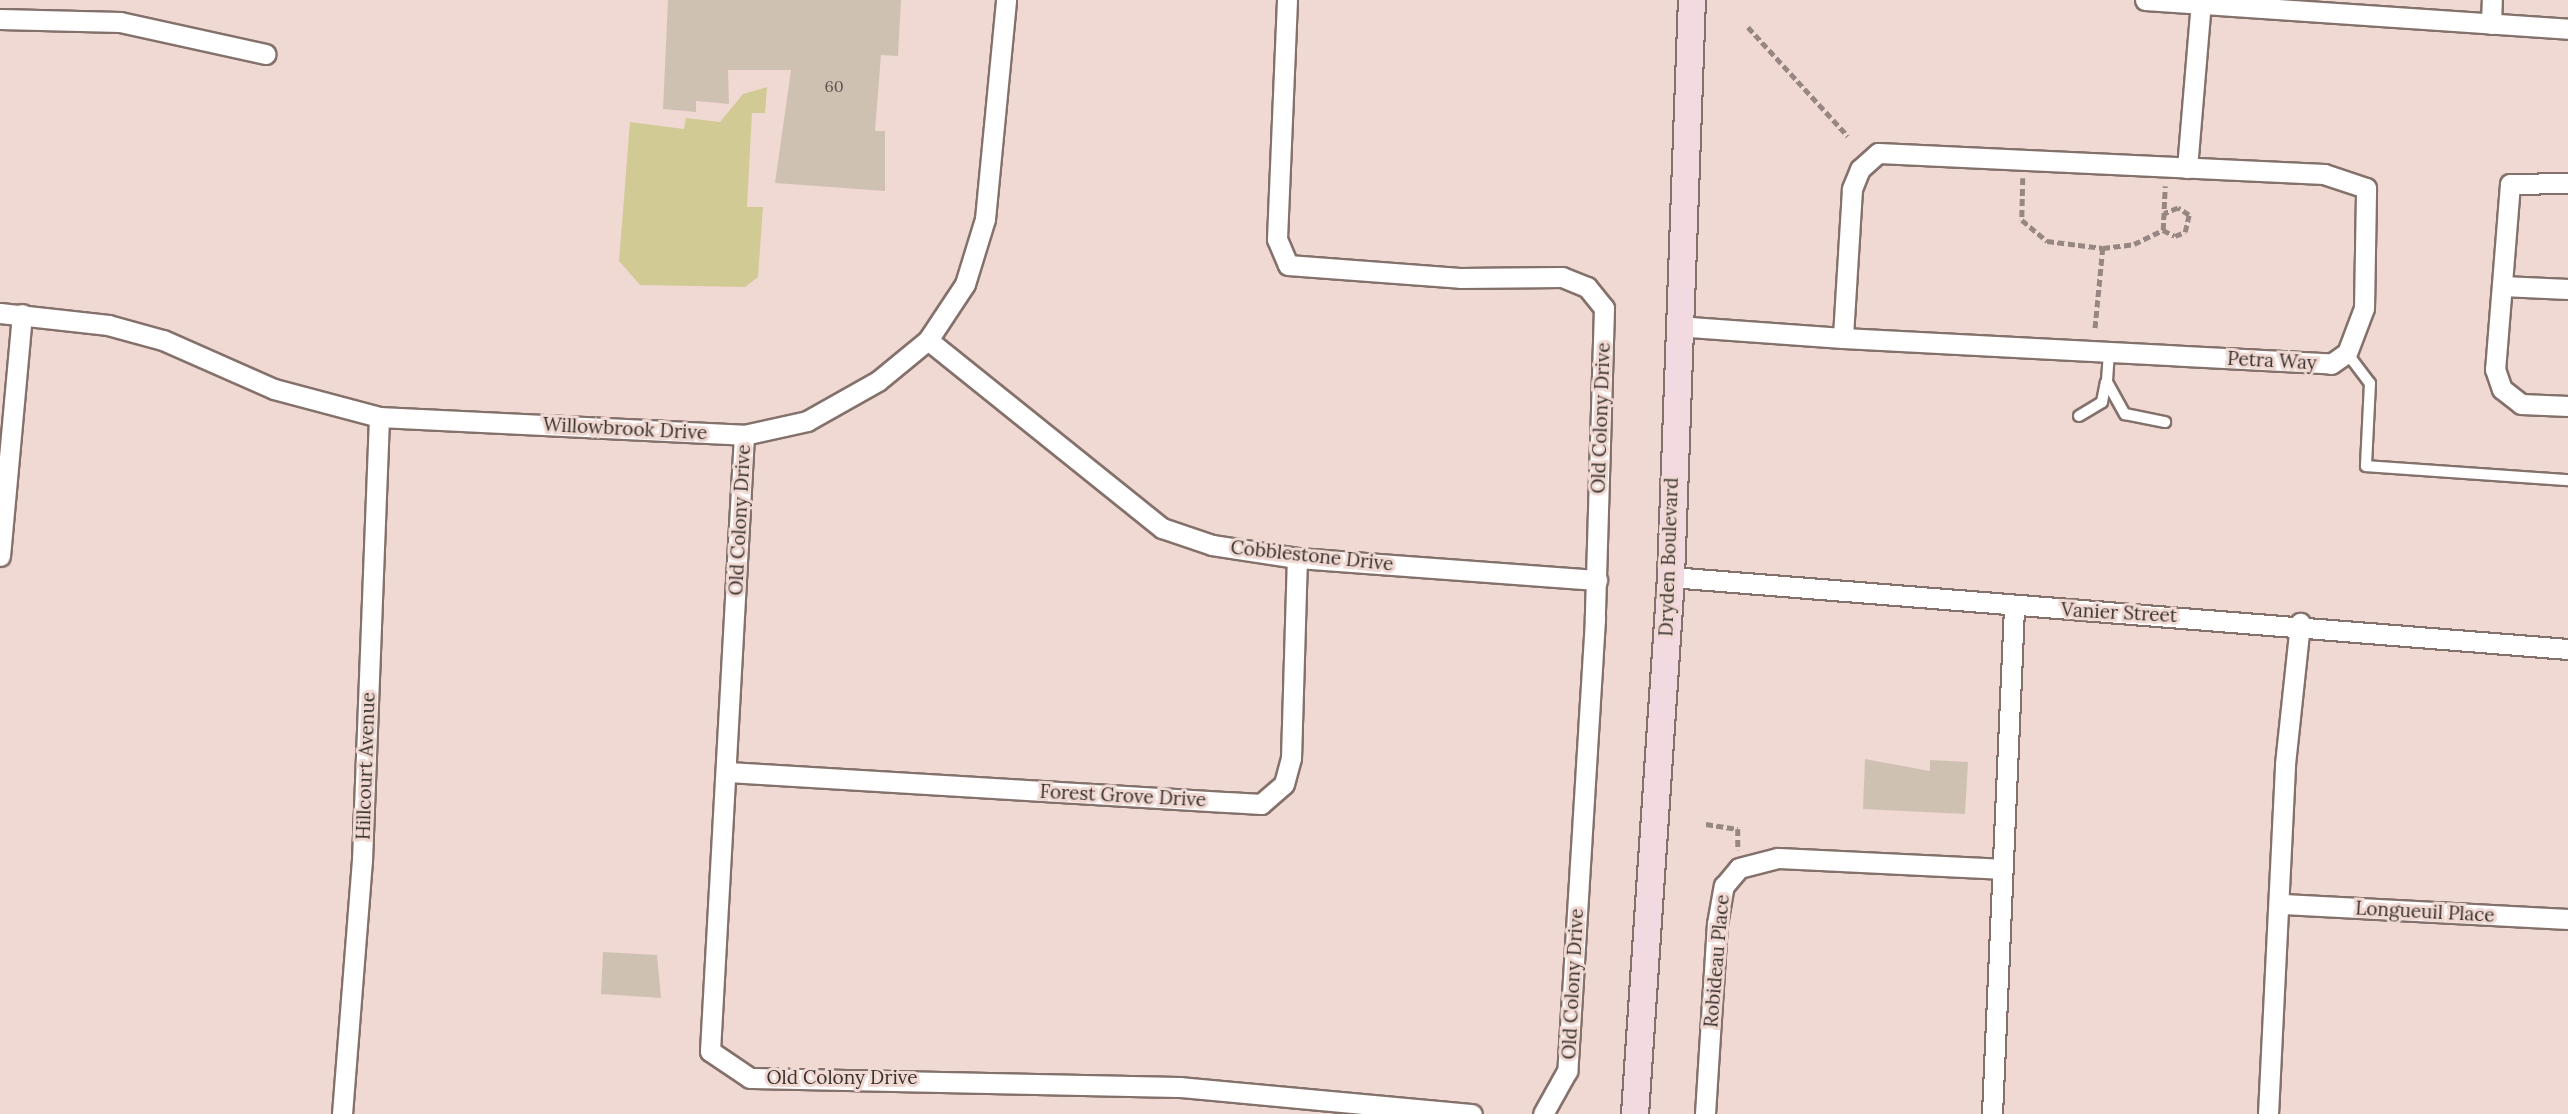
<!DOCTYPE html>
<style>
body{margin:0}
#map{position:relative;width:2568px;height:1114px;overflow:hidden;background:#f0d9d3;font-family:Lora,serif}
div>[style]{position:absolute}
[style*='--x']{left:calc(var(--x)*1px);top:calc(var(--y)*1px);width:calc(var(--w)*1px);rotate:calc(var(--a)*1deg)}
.green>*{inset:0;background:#d2ca95}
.building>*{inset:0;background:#cfc1b2}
.path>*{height:4.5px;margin-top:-2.25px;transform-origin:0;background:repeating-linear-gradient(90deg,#968782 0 7px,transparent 0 10.5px)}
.roads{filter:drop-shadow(2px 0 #85716b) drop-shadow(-2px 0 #85716b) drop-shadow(0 2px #85716b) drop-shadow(0 -2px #85716b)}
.lane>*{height:10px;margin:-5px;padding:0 5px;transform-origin:5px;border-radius:5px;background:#fff}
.street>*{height:19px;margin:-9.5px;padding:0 9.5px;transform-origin:9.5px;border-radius:9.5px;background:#fff}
.secondary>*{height:26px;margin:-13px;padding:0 13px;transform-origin:13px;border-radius:13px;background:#f3d9e0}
span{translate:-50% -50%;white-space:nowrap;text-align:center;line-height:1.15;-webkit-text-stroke:6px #f0d9d3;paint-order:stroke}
.number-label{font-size:16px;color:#5e554f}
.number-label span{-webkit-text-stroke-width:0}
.street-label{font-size:19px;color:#39312e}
</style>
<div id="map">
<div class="green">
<div style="clip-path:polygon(767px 87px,765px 113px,752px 113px,747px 207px,763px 207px,758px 277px,745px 287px,640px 285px,619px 261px,630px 122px,684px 129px,686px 118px,720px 122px,743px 94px)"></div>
</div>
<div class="building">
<div style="clip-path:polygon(668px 0,901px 0,898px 56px,881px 55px,875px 131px,885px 131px,885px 191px,775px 183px,791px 70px,728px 70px,729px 104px,696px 101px,696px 112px,663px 109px)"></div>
<div style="clip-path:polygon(1865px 759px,1930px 771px,1930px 760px,1968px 762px,1965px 814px,1863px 809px)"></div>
<div style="clip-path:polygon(603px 952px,657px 955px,661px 998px,601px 994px)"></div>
</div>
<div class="path">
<div style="--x:1748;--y:27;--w:148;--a:47.5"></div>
<div style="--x:2023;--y:178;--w:42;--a:91.4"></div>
<div style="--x:2022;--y:220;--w:33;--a:40"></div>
<div style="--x:2047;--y:241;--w:56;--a:7.1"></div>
<div style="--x:2103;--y:248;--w:83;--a:95.5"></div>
<div style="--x:2163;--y:230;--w:13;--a:27"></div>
<div style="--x:2175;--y:236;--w:11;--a:-22"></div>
<div style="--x:2185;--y:232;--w:17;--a:-77"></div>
<div style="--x:2189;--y:215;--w:13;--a:-148"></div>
<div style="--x:2178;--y:208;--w:15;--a:157"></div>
<div style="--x:2103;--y:248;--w:31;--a:-7"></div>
<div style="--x:2134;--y:244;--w:32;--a:-26"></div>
<div style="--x:2163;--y:230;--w:44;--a:-87.4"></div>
<div style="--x:1706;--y:824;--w:32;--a:9"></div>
<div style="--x:1738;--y:829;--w:21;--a:90"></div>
</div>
<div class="roads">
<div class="lane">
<div style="--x:2109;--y:352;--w:30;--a:94"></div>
<div style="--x:2107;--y:382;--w:37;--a:61"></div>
<div style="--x:2125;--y:414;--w:41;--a:11.3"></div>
<div style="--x:2347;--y:353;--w:38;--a:53"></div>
<div style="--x:2370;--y:383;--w:83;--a:92.8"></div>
<div style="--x:2366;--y:466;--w:202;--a:4"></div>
<div style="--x:2079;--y:416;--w:27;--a:-31"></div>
<div style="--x:2102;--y:402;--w:20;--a:-79"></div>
</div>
<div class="street">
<div style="--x:1287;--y:0;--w:239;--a:92.4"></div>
<div style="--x:1277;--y:239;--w:28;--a:67"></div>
<div style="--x:1288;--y:265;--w:172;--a:4.3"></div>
<div style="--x:1460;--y:278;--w:102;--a:-0.6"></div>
<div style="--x:1562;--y:277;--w:27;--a:22"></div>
<div style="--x:1587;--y:287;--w:27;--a:51"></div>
<div style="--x:1604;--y:308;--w:311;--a:91.7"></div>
<div style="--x:1595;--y:619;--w:453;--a:93.5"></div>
<div style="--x:1567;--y:1071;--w:49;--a:119.2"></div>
<div style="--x:2145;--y:0;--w:424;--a:3.9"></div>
<div style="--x:0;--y:19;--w:120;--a:1.4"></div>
<div style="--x:120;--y:22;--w:149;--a:12.4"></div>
<div style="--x:2491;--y:24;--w:24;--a:-88"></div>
<div style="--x:2187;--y:168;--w:169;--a:-85.2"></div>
<div style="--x:2568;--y:183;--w:58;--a:179"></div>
<div style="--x:2510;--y:184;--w:186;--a:94.6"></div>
<div style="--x:2495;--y:369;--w:21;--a:71"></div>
<div style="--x:2502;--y:389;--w:24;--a:38"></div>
<div style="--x:2521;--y:404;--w:47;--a:2.4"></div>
<div style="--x:2502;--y:286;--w:66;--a:2.6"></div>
<div style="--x:0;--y:313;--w:109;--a:6.3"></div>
<div style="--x:108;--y:325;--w:57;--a:15.3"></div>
<div style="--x:163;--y:340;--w:121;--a:23.8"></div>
<div style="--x:274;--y:389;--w:109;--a:14.9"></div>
<div style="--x:379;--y:417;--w:365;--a:2.8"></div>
<div style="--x:744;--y:435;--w:65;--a:-12.5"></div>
<div style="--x:807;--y:421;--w:81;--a:-29.4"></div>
<div style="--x:878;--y:381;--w:65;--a:-39.4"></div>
<div style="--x:928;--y:340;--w:67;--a:-56.5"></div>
<div style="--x:965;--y:284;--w:68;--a:-72.9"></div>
<div style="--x:985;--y:219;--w:220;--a:-84.5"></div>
<div style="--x:1676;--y:326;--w:167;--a:4.1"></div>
<div style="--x:1843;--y:338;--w:489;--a:3"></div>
<div style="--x:2331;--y:364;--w:19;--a:-35"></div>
<div style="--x:2347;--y:353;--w:48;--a:-69.3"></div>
<div style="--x:2364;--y:308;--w:120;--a:-89"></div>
<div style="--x:2366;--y:188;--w:44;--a:-161.6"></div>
<div style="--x:2324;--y:174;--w:446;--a:-177.3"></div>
<div style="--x:1878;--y:153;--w:24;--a:138"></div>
<div style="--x:1860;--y:169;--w:22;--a:112"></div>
<div style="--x:1852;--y:189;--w:149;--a:93.5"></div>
<div style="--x:928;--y:340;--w:300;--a:38.8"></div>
<div style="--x:1162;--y:528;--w:53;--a:18.8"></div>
<div style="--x:1212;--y:545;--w:86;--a:8.7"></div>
<div style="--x:1297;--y:558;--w:301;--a:4.2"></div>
<div style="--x:744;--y:435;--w:617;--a:93.16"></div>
<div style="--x:710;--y:1051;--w:48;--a:34"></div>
<div style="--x:750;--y:1078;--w:430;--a:1.2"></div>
<div style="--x:1180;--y:1087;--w:293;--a:5.3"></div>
<div style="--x:0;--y:556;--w:243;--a:-84.8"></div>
<div style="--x:1671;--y:577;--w:900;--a:4.59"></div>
<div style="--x:728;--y:772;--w:534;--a:3.44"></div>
<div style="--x:1261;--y:804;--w:30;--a:-41"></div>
<div style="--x:1284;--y:784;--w:27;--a:-75"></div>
<div style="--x:1291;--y:758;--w:200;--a:-88.3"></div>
<div style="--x:2283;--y:904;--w:285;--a:3"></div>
<div style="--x:342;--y:1114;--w:255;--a:-85.5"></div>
<div style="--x:362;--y:860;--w:443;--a:-87.8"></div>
<div style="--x:1705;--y:1114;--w:190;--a:-86.4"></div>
<div style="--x:1717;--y:924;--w:39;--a:-80"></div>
<div style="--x:1724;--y:886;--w:23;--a:-50"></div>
<div style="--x:1739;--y:868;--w:40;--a:-14.4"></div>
<div style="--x:1778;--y:858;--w:223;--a:2.8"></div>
<div style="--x:1992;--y:1114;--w:506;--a:-87.51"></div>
<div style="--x:2268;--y:1114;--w:350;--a:-87.2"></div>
<div style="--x:2285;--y:764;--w:142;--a:-83.9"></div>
</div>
<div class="secondary">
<div style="--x:1635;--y:1114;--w:538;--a:-86.16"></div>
<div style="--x:1671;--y:577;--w:577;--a:-87.92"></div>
</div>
</div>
<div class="number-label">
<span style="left:834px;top:86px">60</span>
</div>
<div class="street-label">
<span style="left:2272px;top:361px;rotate:3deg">Petra Way</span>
<span style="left:1601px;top:418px;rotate:-88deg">Old Colony Drive</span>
<span style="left:625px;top:429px;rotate:3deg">Willowbrook Drive</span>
<span style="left:740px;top:520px;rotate:-87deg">Old Colony Drive</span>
<span style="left:1312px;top:556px;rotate:6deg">Cobblestone Drive</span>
<span style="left:1669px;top:557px;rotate:-88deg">Dryden Boulevard</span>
<span style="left:2119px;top:613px;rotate:3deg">Vanier Street</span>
<span style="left:366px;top:766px;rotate:-88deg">Hillcourt Avenue</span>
<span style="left:1123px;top:796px;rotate:3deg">Forest Grove Drive</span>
<span style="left:2425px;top:912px;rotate:3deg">Longueuil Place</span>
<span style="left:1717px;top:961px;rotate:-85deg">Robideau Place</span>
<span style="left:1573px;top:984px;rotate:-87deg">Old Colony Drive</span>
<span style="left:842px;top:1078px">Old Colony Drive</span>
</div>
</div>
